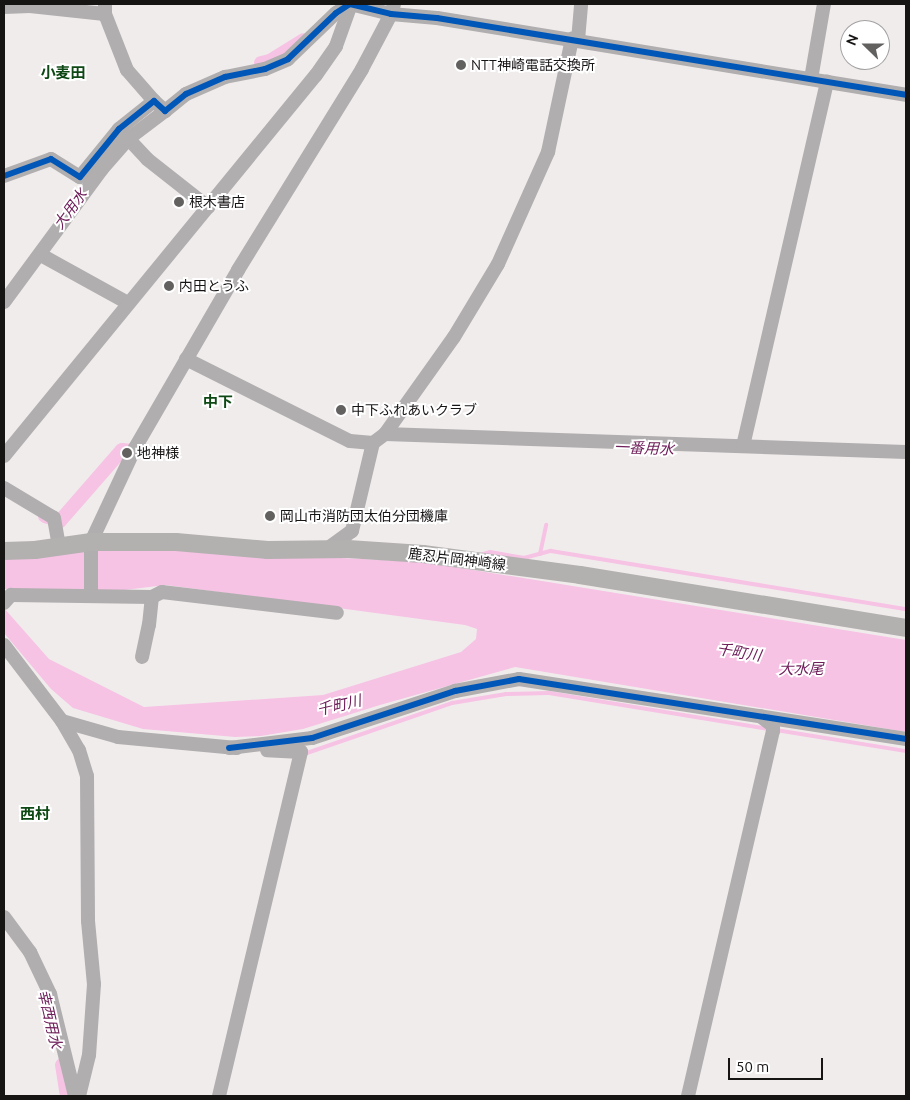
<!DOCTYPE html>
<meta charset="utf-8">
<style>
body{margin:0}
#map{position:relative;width:910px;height:1100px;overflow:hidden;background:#f1ecec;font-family:Ubuntu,"Noto Sans JP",sans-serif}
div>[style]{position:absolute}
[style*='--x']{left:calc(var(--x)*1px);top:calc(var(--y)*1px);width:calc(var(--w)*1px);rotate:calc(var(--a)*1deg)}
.water>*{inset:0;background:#f6c3e4}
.stream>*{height:4px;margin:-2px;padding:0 2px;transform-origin:2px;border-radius:2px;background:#f6c3e4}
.canal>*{height:14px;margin:-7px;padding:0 7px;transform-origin:7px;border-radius:7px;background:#f6c3e4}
.minor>*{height:14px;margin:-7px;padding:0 7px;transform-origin:7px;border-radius:7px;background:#b0aeaf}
.major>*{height:18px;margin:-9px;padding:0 9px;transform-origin:9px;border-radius:9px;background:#b3b0b0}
.cycleway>*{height:6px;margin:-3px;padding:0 3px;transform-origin:3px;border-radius:3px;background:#0057b8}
.dots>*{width:14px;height:14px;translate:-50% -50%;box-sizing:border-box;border:2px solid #fff;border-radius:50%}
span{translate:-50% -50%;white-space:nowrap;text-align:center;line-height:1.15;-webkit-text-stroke:4px #fff;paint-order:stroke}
.poi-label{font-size:14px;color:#171414}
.left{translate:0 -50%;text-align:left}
.street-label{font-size:14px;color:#171414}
.neighbourhood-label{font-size:15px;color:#0e4814;font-weight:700}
.water-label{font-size:15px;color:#6f205b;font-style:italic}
.frame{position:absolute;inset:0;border:5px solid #171414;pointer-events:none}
.north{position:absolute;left:840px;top:20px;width:50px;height:50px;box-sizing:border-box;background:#fff;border:1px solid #a2a1a1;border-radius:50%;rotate:292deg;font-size:14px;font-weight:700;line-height:20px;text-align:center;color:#171414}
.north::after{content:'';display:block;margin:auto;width:18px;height:22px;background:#636060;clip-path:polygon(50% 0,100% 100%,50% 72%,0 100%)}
.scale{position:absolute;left:728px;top:1058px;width:95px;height:22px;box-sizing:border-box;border:2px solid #171414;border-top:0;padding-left:6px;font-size:15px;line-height:18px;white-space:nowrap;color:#171414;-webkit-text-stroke:4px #fff;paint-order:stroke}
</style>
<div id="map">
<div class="water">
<div style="clip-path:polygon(115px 547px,424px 562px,906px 640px,906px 732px,515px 667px,380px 705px,303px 729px,261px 736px,235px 737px,143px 729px,73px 708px,51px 689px,4px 633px,4px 608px,49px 659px,144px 707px,323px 695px,461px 652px,476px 639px,477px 629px,465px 625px,166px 585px,116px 591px,4px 589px,4px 557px)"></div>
</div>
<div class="stream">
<div style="--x:540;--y:554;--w:30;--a:-78"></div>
<div style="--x:480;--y:555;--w:10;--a:-17"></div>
<div style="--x:490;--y:552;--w:35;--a:10"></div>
<div style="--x:524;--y:558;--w:28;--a:-15"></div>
<div style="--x:551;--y:551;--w:360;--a:9.3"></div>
<div style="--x:776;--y:730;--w:132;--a:9.2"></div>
<div style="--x:304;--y:754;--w:157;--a:-19"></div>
<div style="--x:452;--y:703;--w:55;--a:-9.5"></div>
<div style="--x:506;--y:694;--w:43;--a:-1.3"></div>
<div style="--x:549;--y:693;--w:224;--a:9.3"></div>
</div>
<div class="canal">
<div style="--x:261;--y:63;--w:9;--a:-13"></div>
<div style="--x:270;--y:61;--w:39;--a:-32"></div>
<div style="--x:45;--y:516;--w:16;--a:18"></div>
<div style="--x:60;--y:521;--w:94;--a:-48.9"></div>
<div style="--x:122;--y:450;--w:10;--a:6"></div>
<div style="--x:62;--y:1065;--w:31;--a:81"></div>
</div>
<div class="minor">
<div style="--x:105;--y:4;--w:10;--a:90"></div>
<div style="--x:105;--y:14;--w:60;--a:68.6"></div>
<div style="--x:127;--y:70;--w:41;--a:48.9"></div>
<div style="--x:4;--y:7;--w:26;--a:-2"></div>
<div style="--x:30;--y:6;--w:75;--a:6.1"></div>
<div style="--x:578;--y:40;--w:36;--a:-85"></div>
<div style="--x:811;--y:79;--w:76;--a:-80.2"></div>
<div style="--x:122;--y:132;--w:37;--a:47"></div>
<div style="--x:147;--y:159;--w:78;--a:38.2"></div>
<div style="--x:4;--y:176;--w:50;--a:-19.9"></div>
<div style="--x:51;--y:159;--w:34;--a:32"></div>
<div style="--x:80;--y:177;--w:62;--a:-50.9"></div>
<div style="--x:119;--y:129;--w:45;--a:-38.7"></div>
<div style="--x:154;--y:101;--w:15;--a:42"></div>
<div style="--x:165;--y:111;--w:27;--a:-39"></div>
<div style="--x:186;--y:94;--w:43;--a:-23.6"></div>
<div style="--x:225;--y:77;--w:41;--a:-11.3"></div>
<div style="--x:265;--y:69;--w:25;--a:-23"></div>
<div style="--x:288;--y:59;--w:66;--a:-43.8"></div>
<div style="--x:336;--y:13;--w:17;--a:-33"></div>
<div style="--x:350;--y:4;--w:42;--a:13.7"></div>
<div style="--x:391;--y:14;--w:46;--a:5"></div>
<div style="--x:437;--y:18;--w:475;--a:9.3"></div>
<div style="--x:41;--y:255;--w:99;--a:28.9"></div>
<div style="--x:4;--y:302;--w:165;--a:-53.6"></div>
<div style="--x:102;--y:169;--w:40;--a:-49"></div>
<div style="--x:128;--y:139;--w:46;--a:-37.1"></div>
<div style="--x:186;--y:359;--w:183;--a:26.6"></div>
<div style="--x:350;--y:441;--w:23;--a:5"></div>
<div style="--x:373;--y:443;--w:15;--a:-37"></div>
<div style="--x:385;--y:434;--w:119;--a:-54.6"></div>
<div style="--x:454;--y:337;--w:85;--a:-58.9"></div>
<div style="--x:498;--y:264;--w:123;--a:-65.9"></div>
<div style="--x:548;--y:152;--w:116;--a:-78"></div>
<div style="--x:385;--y:434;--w:521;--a:1.98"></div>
<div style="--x:743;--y:446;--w:374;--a:-77"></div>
<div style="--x:4;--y:456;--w:492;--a:-50.7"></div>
<div style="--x:316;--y:75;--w:35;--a:-55"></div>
<div style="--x:336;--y:46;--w:45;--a:-70.3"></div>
<div style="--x:4;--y:488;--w:58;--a:31"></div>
<div style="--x:54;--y:518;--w:28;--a:80"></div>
<div style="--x:327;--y:549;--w:31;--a:-36"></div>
<div style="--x:352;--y:531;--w:90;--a:-76.6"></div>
<div style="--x:91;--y:595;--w:53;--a:-90"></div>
<div style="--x:91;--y:542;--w:104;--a:-64.9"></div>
<div style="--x:135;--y:448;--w:206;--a:-59.9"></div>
<div style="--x:238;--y:270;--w:236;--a:-58.3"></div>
<div style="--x:362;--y:69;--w:62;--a:-62.2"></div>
<div style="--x:391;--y:14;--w:10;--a:-73"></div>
<div style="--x:4;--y:603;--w:11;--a:-49"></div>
<div style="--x:11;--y:595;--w:141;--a:0.8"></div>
<div style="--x:152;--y:597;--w:11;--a:-27"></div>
<div style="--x:162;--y:592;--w:176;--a:6.8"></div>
<div style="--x:4;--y:645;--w:96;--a:52.7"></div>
<div style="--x:62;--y:721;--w:34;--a:60"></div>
<div style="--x:79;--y:750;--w:27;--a:73"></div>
<div style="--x:87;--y:776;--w:145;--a:89.6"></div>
<div style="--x:88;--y:921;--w:63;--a:84.6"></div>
<div style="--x:94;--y:984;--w:71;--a:94"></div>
<div style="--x:89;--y:1055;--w:42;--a:103.7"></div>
<div style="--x:142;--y:657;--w:33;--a:-78"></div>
<div style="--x:149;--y:625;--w:28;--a:-84"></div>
<div style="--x:62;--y:721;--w:58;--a:15.9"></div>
<div style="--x:118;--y:737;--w:119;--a:5.3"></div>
<div style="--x:229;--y:748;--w:84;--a:-6.9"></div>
<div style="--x:312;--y:738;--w:151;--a:-18.2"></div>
<div style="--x:455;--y:691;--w:65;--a:-10.6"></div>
<div style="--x:519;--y:679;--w:392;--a:8.8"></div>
<div style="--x:4;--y:917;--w:44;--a:53.4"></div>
<div style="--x:30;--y:952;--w:47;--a:64.5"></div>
<div style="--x:50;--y:994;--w:105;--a:76.2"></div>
<div style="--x:219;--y:1096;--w:354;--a:-76.6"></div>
<div style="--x:301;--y:752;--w:34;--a:-177"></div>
<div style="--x:688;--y:1096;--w:375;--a:-76.9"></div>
<div style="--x:773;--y:731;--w:5;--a:-90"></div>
<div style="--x:773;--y:726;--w:16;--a:-142"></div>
</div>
<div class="major">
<div style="--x:4;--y:551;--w:31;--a:-2"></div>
<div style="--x:35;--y:550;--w:57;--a:-8.1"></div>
<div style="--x:91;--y:542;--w:85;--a:0"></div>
<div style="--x:176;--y:542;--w:92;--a:5"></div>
<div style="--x:268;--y:550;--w:80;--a:-0.7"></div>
<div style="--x:348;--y:549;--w:75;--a:3.8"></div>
<div style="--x:423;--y:554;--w:158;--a:7.6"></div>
<div style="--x:580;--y:575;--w:330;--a:9.2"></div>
</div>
<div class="cycleway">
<div style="--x:4;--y:176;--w:50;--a:-19.9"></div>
<div style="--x:51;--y:159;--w:34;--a:32"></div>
<div style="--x:80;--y:177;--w:62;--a:-50.9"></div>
<div style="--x:119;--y:129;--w:45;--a:-38.7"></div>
<div style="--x:154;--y:101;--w:15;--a:42"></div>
<div style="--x:165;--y:111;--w:27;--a:-39"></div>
<div style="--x:186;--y:94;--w:43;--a:-23.6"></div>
<div style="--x:225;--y:77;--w:41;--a:-11.3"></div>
<div style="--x:265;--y:69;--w:25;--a:-23"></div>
<div style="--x:288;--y:59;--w:66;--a:-43.8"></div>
<div style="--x:336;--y:13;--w:17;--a:-33"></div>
<div style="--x:350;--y:4;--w:42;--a:13.7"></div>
<div style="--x:391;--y:14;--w:46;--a:5"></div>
<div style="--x:437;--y:18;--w:475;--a:9.3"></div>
<div style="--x:229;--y:748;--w:84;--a:-6.9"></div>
<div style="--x:312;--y:738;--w:151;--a:-18.2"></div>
<div style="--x:455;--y:691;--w:65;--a:-10.6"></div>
<div style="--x:519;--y:679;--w:392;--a:8.8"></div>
</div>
<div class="dots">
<div style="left:461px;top:65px;background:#636060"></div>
<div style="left:179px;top:202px;background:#636060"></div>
<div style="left:169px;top:286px;background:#636060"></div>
<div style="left:341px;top:410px;background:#636060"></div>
<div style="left:127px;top:453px;background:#636060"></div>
<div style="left:270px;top:516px;background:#636060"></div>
</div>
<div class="poi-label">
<span class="left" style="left:471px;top:65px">NTT神崎電話交換所</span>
<span class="left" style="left:189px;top:202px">根木書店</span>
<span class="left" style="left:179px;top:286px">内田とうふ</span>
<span class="left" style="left:351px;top:410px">中下ふれあいクラブ</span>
<span class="left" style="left:137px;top:453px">地神様</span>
<span class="left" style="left:280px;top:516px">岡山市消防団太伯分団機庫</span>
</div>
<div class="street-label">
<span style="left:457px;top:559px;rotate:7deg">鹿忍片岡神崎線</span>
</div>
<div class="neighbourhood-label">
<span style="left:63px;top:73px">小麦田</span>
<span style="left:218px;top:402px">中下</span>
<span style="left:35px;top:814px">西村</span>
</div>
<div class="water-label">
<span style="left:70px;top:209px;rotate:-54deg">大用水</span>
<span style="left:644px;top:448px;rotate:2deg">一番用水</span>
<span style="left:739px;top:652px;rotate:9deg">千町川</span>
<span style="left:801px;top:669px">大水尾</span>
<span style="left:339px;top:705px;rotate:-13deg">千町川</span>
<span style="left:50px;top:1019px;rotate:77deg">幸西用水</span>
</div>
<div class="frame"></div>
<div class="north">N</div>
<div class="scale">50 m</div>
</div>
